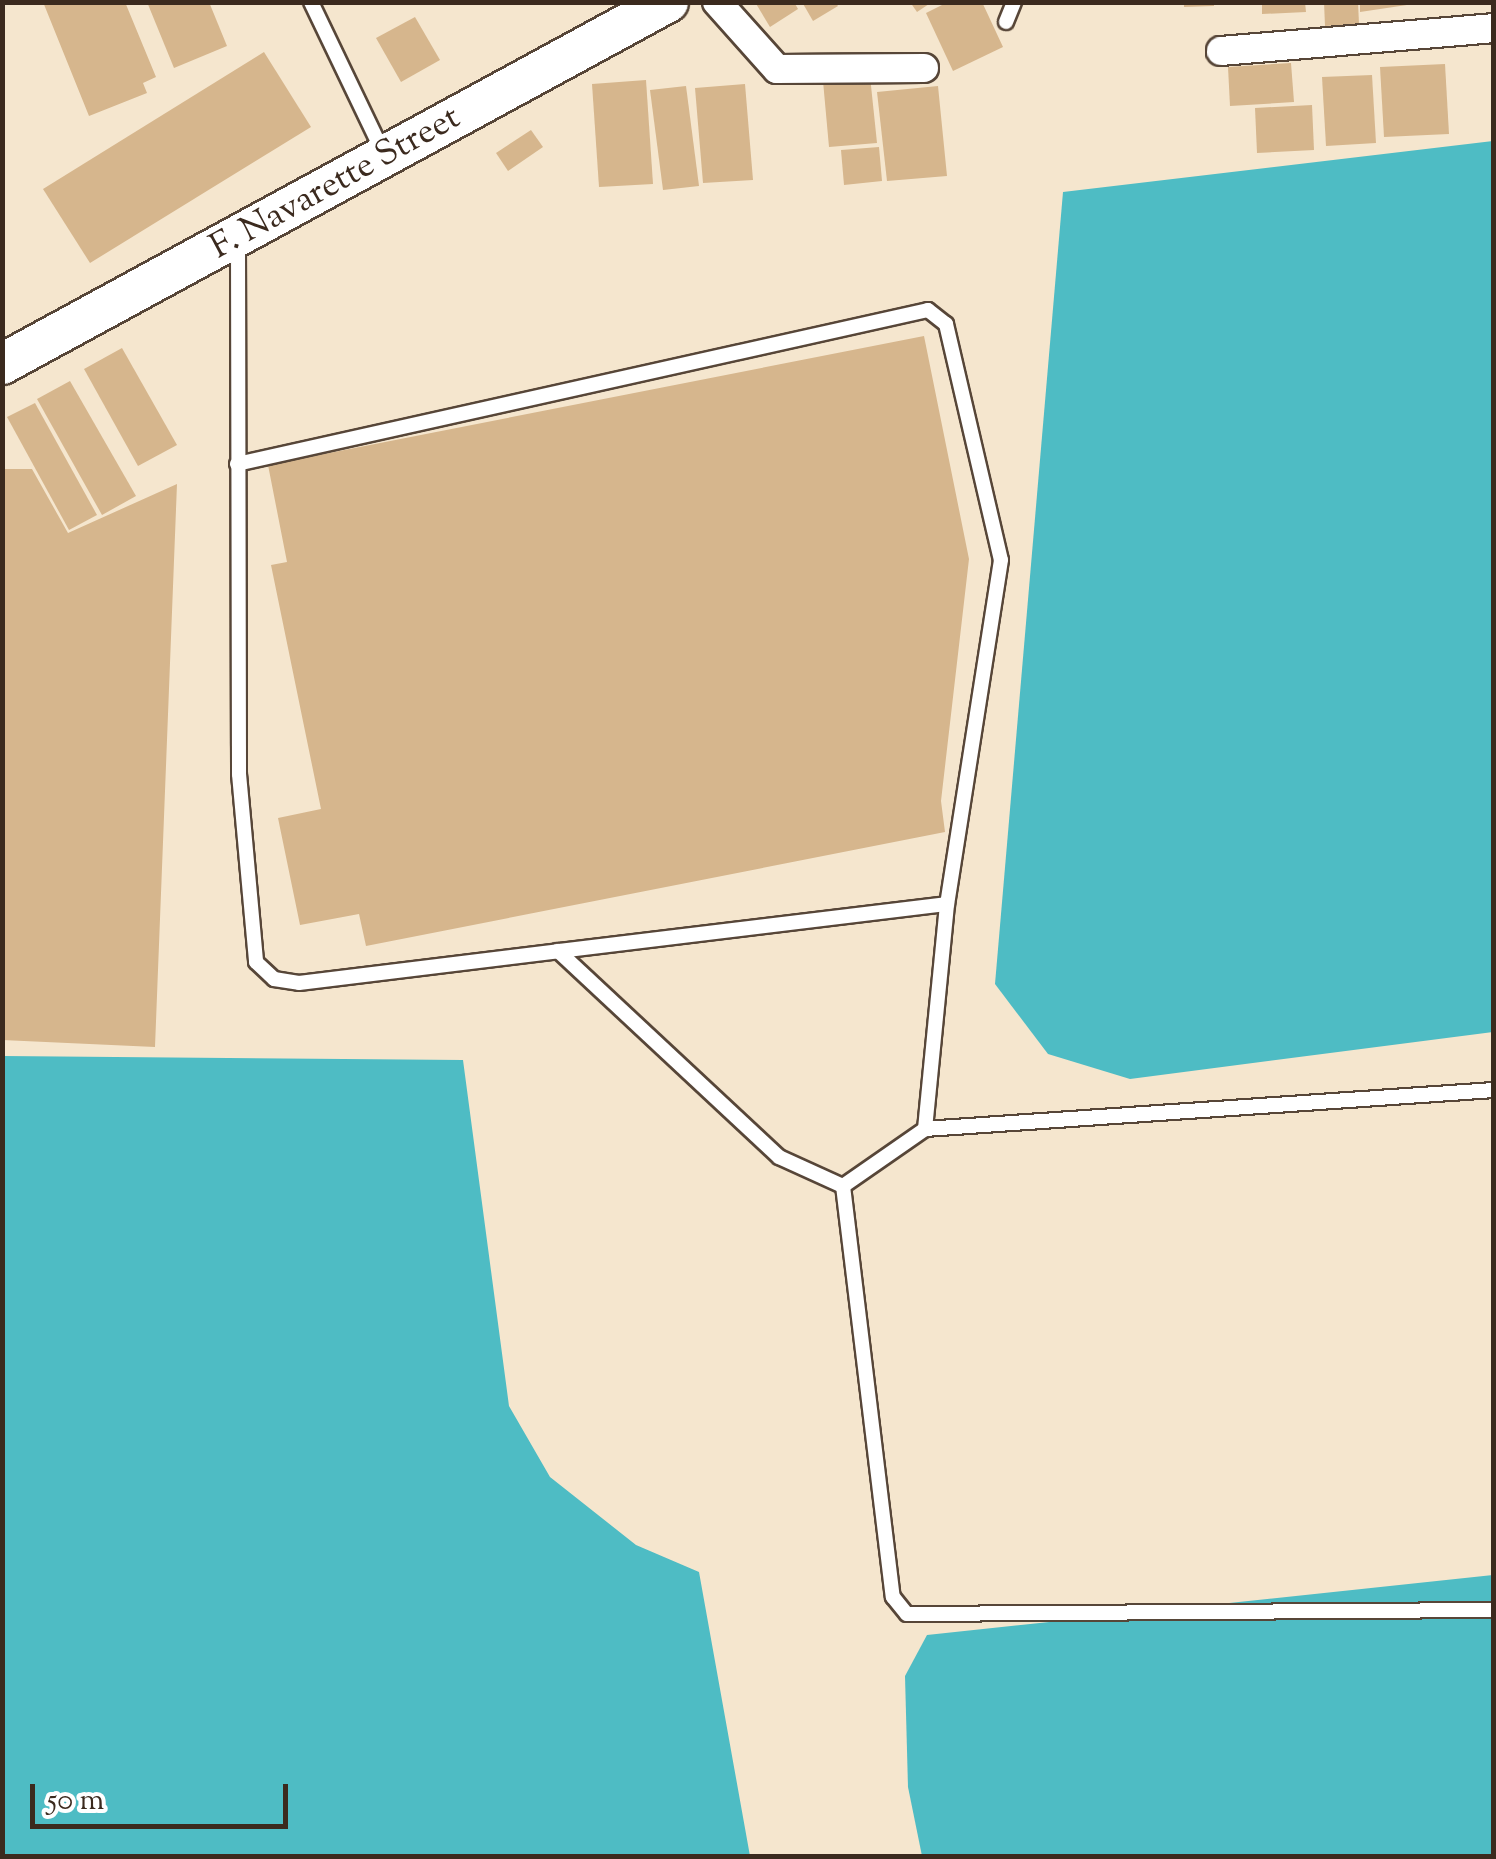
<!DOCTYPE html>
<style>
body{margin:0}
#map{position:relative;width:1496px;height:1859px;overflow:hidden;background:#f5e6ce;font-family:"Sorts Mill Goudy",serif}
div>[style]{position:absolute}
[style*='--x']{left:calc(var(--x)*1px);top:calc(var(--y)*1px);width:calc(var(--w)*1px);rotate:calc(var(--a)*1deg)}
.water>*{inset:0;background:#4ebcc4}
.building>*{inset:0;background:#d6b68d}
.roads{filter:drop-shadow(2px 0 #574638) drop-shadow(-2px 0 #574638) drop-shadow(0 2px #574638) drop-shadow(0 -2px #574638)}
.service>*{height:14px;margin:-7px;padding:0 7px;transform-origin:7px;border-radius:7px;background:#fff}
.minor>*{height:28px;margin:-14px;padding:0 14px;transform-origin:14px;border-radius:14px;background:#fff}
.secondary>*{height:40px;margin:-20px;padding:0 20px;transform-origin:20px;border-radius:20px;background:#fff}
span{translate:-50% -50%;white-space:nowrap;text-align:center;line-height:1.15;-webkit-text-stroke:9px #fff;paint-order:stroke}
.street-label{font-size:35px;color:#3b2a1e}
.frame{position:absolute;inset:0;border:5px solid #3b2a1e;pointer-events:none}
.scale{position:absolute;left:30px;top:1784px;width:258px;height:45px;box-sizing:border-box;border:5px solid #3b2a1e;border-top:0;padding-left:12px;font-size:30px;line-height:35px;white-space:nowrap;color:#3b2a1e;-webkit-text-stroke:8px #fff;paint-order:stroke}
</style>
<div id="map">
<div class="water">
<div style="clip-path:polygon(1493px 141px,1493px 1032px,1130px 1079px,1048px 1054px,995px 984px,1063px 192px)"></div>
<div style="clip-path:polygon(3px 1056px,463px 1060px,509px 1406px,550px 1477px,636px 1545px,699px 1572px,750px 1856px,3px 1856px)"></div>
<div style="clip-path:polygon(1493px 1575px,1493px 1856px,922px 1856px,908px 1787px,905px 1676px,927px 1635px)"></div>
</div>
<div class="building">
<div style="clip-path:polygon(43px 2px,125px 2px,156px 77px,143px 83px,147px 93px,89px 116px)"></div>
<div style="clip-path:polygon(147px 2px,209px 2px,227px 46px,174px 68px)"></div>
<div style="clip-path:polygon(755px 2px,794px 2px,798px 9px,770px 27px)"></div>
<div style="clip-path:polygon(802px 2px,835px 2px,838px 6px,813px 21px)"></div>
<div style="clip-path:polygon(910px 2px,932px 2px,917px 12px)"></div>
<div style="clip-path:polygon(948px 2px,982px 2px,1003px 47px,953px 71px,926px 13px)"></div>
<div style="clip-path:polygon(1184px 2px,1214px 2px,1214px 6px,1184px 7px)"></div>
<div style="clip-path:polygon(1262px 2px,1305px 2px,1306px 12px,1262px 14px)"></div>
<div style="clip-path:polygon(1324px 2px,1358px 2px,1359px 24px,1325px 26px)"></div>
<div style="clip-path:polygon(1360px 2px,1427px 2px,1360px 12px)"></div>
<div style="clip-path:polygon(415px 17px,440px 60px,401px 82px,376px 38px)"></div>
<div style="clip-path:polygon(264px 52px,311px 127px,90px 263px,43px 189px)"></div>
<div style="clip-path:polygon(1291px 63px,1294px 102px,1230px 106px,1228px 67px)"></div>
<div style="clip-path:polygon(1445px 64px,1449px 134px,1384px 137px,1380px 67px)"></div>
<div style="clip-path:polygon(1372px 75px,1376px 143px,1326px 146px,1322px 77px)"></div>
<div style="clip-path:polygon(870px 76px,877px 143px,829px 147px,823px 81px)"></div>
<div style="clip-path:polygon(646px 80px,653px 184px,599px 187px,592px 84px)"></div>
<div style="clip-path:polygon(745px 84px,753px 180px,703px 183px,695px 88px)"></div>
<div style="clip-path:polygon(686px 86px,699px 186px,663px 190px,650px 90px)"></div>
<div style="clip-path:polygon(938px 86px,947px 176px,887px 181px,877px 92px)"></div>
<div style="clip-path:polygon(1312px 105px,1314px 150px,1257px 153px,1255px 108px)"></div>
<div style="clip-path:polygon(531px 130px,543px 147px,508px 171px,496px 153px)"></div>
<div style="clip-path:polygon(879px 147px,882px 181px,844px 185px,841px 150px)"></div>
<div style="clip-path:polygon(924px 336px,969px 559px,941px 801px,945px 832px,366px 946px,359px 914px,300px 925px,278px 818px,321px 809px,271px 565px,287px 562px,268px 465px)"></div>
<div style="clip-path:polygon(122px 348px,177px 445px,138px 466px,84px 369px)"></div>
<div style="clip-path:polygon(70px 381px,136px 496px,102px 515px,37px 399px)"></div>
<div style="clip-path:polygon(35px 403px,97px 515px,69px 530px,7px 417px)"></div>
<div style="clip-path:polygon(2px 469px,32px 469px,68px 533px,177px 484px,155px 1047px,2px 1040px)"></div>
</div>
<div class="roads">
<div class="service">
<div style="--x:311;--y:2;--w:166;--a:64.4"></div>
<div style="--x:1006;--y:22;--w:22;--a:-68"></div>
<div style="--x:238;--y:243;--w:531;--a:89.89"></div>
<div style="--x:239;--y:774;--w:189;--a:84.8"></div>
<div style="--x:256;--y:962;--w:25;--a:43"></div>
<div style="--x:274;--y:979;--w:25;--a:9"></div>
<div style="--x:299;--y:983;--w:261;--a:-7"></div>
<div style="--x:558;--y:951;--w:302;--a:43"></div>
<div style="--x:779;--y:1157;--w:70;--a:24.4"></div>
<div style="--x:237;--y:464;--w:708;--a:-12.56"></div>
<div style="--x:928;--y:310;--w:23;--a:38"></div>
<div style="--x:946;--y:324;--w:242;--a:76.9"></div>
<div style="--x:1001;--y:560;--w:348;--a:98.9"></div>
<div style="--x:947;--y:904;--w:392;--a:173.1"></div>
<div style="--x:925;--y:1129;--w:226;--a:-84.4"></div>
<div style="--x:843;--y:1186;--w:414;--a:83.1"></div>
<div style="--x:893;--y:1597;--w:22;--a:51"></div>
<div style="--x:907;--y:1614;--w:587;--a:-0.39"></div>
<div style="--x:843;--y:1186;--w:100;--a:-34.8"></div>
<div style="--x:925;--y:1129;--w:570;--a:-3.92"></div>
</div>
<div class="minor">
<div style="--x:717;--y:2;--w:90;--a:48.2"></div>
<div style="--x:777;--y:69;--w:147;--a:-0.4"></div>
<div style="--x:1221;--y:51;--w:274;--a:-4.8"></div>
</div>
<div class="secondary">
<div style="--x:2;--y:364;--w:758;--a:-28.53"></div>
</div>
</div>
<div class="street-label">
<span style="left:336px;top:184px;rotate:-29deg">F. Navarette Street</span>
</div>
<div class="frame"></div>
<div class="scale">50 m</div>
</div>
